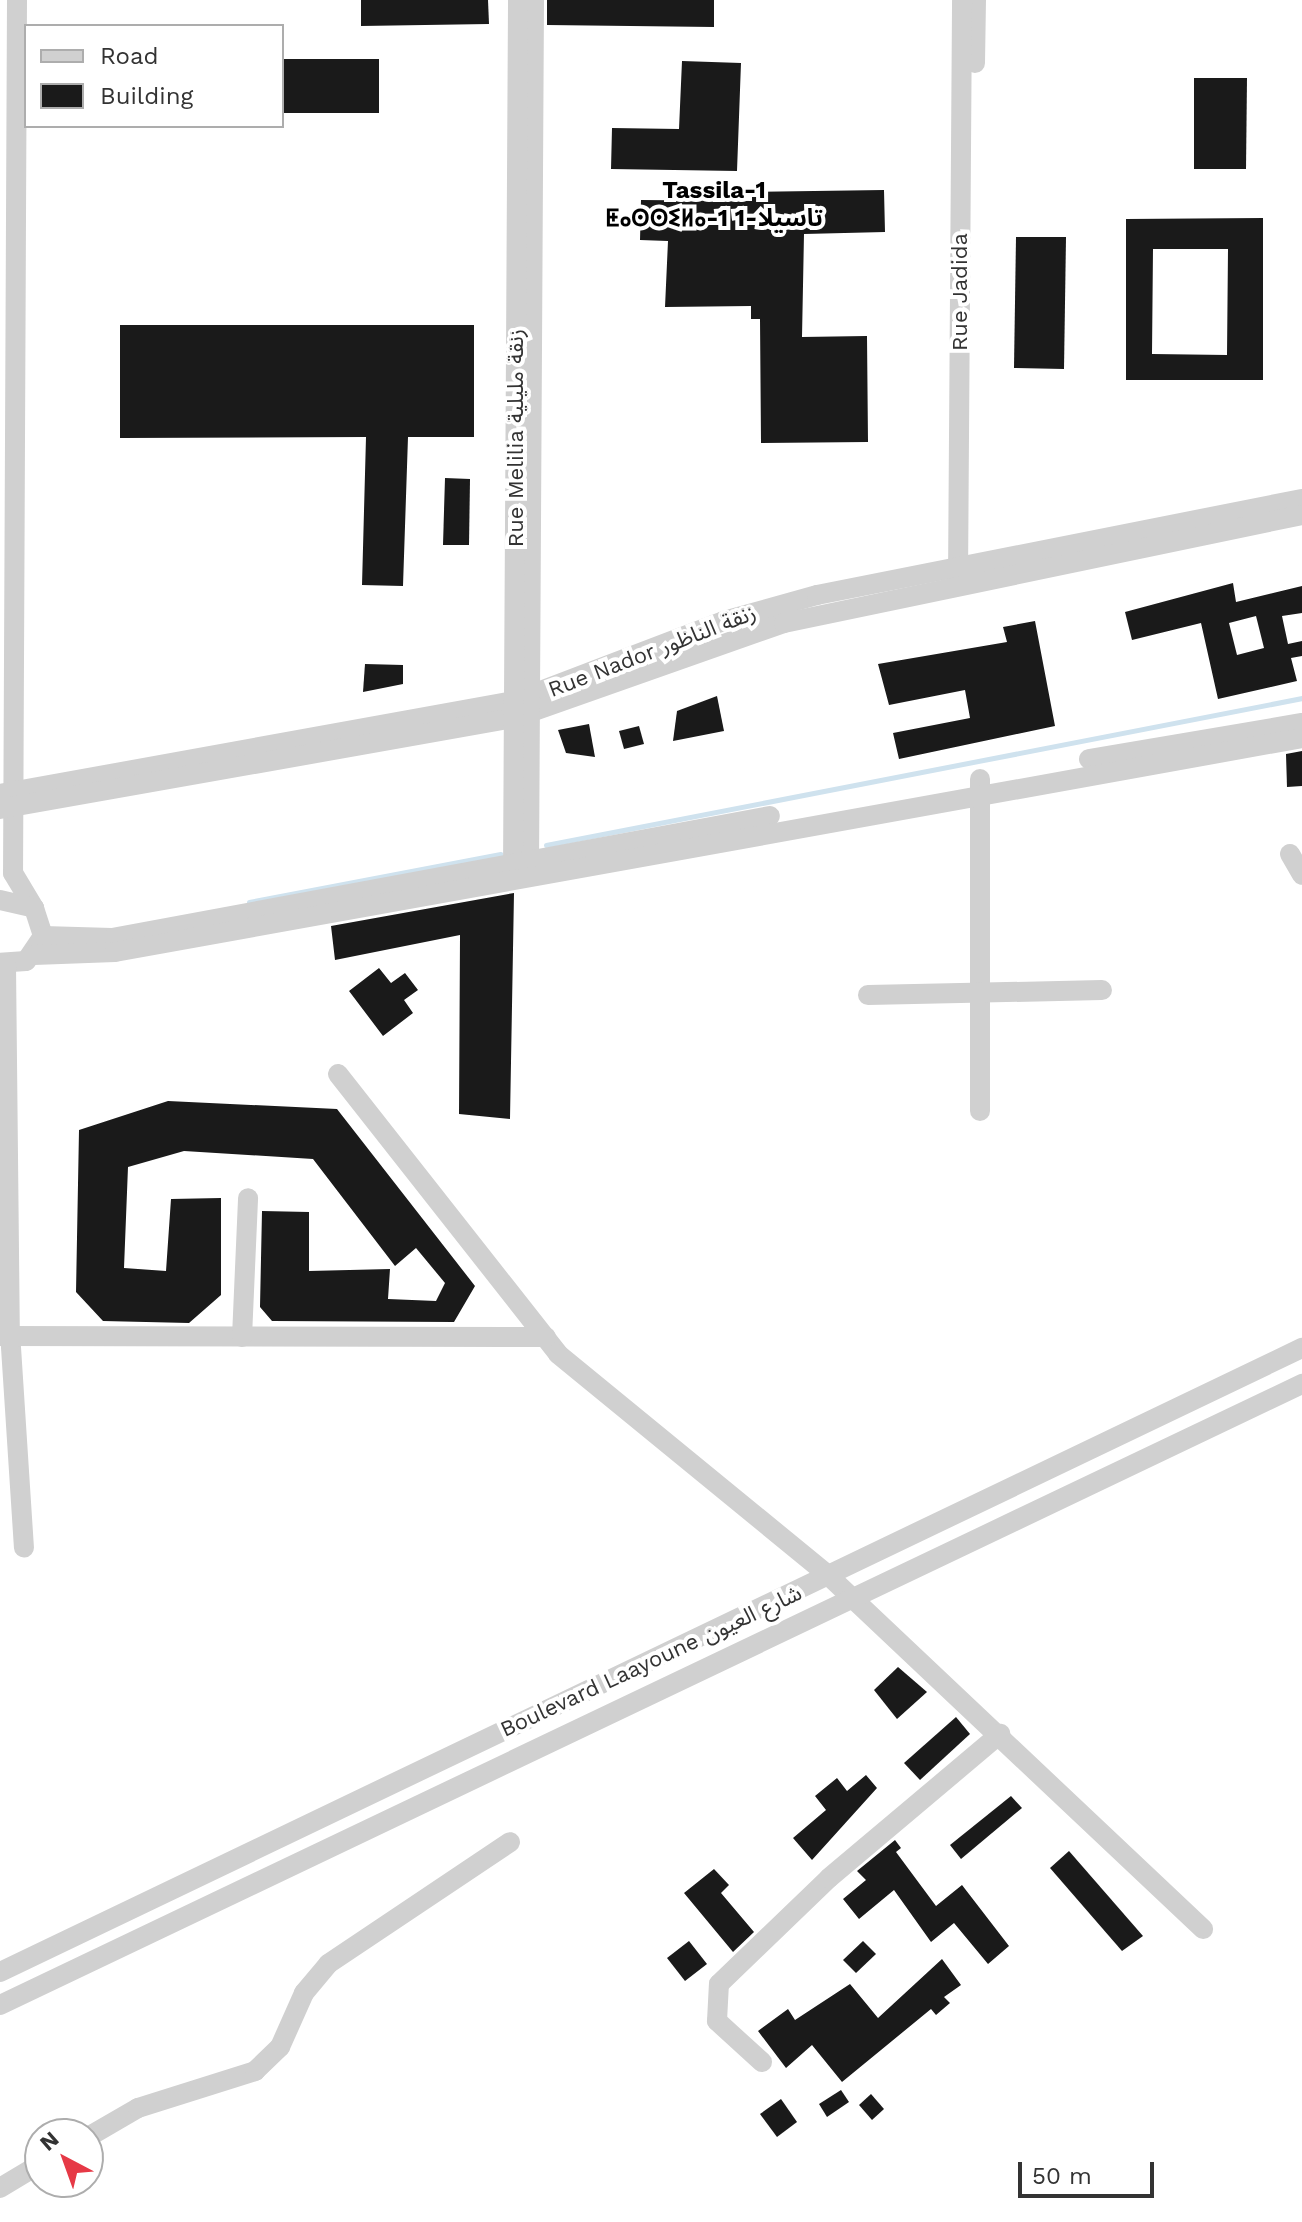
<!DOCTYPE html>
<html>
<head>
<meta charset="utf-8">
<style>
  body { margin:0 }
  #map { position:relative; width:1302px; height:2222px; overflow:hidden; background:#fff; font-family:"Work Sans","Noto Sans Arabic","Noto Sans Tifinagh",sans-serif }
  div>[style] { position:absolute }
  .stream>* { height:5px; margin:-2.5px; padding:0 2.5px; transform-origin:2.5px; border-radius:2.5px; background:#cfe2ee }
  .building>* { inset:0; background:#1a1a1a }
  .minor>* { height:20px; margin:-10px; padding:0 10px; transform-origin:10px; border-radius:10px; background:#d0d0d0 }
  span { translate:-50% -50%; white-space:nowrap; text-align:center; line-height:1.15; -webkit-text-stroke:8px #fff; paint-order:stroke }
  .street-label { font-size:22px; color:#333 }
  .neighbourhood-label { font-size:24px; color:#000; font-weight:700 }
  .legend { position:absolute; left:24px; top:24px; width:260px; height:104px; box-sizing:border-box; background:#fff; border:2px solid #adadad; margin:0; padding:10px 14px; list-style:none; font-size:24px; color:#333 }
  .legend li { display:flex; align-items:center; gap:16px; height:40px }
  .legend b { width:40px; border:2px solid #adadad }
  .north { position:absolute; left:24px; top:2118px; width:80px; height:80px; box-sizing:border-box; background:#fff; border:2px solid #adadad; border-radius:50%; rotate:319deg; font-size:22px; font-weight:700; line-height:32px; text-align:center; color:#333 }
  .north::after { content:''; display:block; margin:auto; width:28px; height:36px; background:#e63946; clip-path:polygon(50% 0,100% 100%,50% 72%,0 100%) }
  .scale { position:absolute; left:1018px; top:2162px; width:136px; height:36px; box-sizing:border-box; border:4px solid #333; border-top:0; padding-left:10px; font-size:24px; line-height:28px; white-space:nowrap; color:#333; -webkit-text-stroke:6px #fff; paint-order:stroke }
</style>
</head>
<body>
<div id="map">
  <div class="stream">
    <i style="left:546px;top:845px;width:770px;rotate:-11deg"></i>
    <i style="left:249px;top:902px;width:256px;rotate:-10.8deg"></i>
  </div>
  <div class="building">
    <i style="clip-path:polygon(361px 0,488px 0,489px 24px,361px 26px)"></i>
    <i style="clip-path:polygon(547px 0,714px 0,714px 27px,547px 25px)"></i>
    <i style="clip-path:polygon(282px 59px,379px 59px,379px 113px,282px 113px)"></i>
    <i style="clip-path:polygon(682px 61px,741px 63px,737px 171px,611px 169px,612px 128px,679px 129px)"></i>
    <i style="clip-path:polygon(1194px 78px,1247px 78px,1246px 169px,1194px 169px)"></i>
    <i style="clip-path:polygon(884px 190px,885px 232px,804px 234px,802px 337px,867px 336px,868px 442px,761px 443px,760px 319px,751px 319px,751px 306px,665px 307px,668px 241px,640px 240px,641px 200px,752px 201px,752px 192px)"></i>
    <i style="clip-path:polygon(evenodd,1263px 218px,1263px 380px,1126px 380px,1126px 219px,1263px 218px,1153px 249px,1228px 249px,1227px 355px,1152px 354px,1153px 249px)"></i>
    <i style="clip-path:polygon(1016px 237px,1066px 237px,1064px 369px,1014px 368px)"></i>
    <i style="clip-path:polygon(120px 325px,474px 325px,474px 437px,408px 437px,403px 586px,362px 585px,366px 437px,120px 438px)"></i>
    <i style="clip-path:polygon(445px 478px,470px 479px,469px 545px,443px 545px)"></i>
    <i style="clip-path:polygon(evenodd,1233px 583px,1236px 602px,1302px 586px,1302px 613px,1282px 616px,1288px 644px,1302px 641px,1302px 656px,1291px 658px,1297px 681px,1218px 699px,1201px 623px,1132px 640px,1125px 612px,1233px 583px,1256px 616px,1264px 648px,1237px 655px,1229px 623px,1256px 616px)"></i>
    <i style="clip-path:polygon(1035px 621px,1055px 726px,899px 759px,893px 733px,970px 718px,965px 690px,889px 705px,878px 664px,1007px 642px,1003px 627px)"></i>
    <i style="clip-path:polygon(365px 664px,403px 665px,403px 684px,363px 692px)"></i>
    <i style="clip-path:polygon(717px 696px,724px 731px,673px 741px,677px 711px)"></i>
    <i style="clip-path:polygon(589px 724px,595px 757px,566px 753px,558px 730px)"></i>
    <i style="clip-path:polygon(639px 726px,644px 744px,624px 749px,619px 731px)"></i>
    <i style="clip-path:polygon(1302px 751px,1302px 786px,1287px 787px,1286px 754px)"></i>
    <i style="clip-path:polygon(514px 893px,510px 1119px,459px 1114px,460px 935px,335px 960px,331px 926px)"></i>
    <i style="clip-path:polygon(379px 968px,391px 983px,405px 973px,418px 990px,404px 1000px,413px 1013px,383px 1036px,349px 991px)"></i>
    <i style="clip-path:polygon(168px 1101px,337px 1109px,475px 1286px,454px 1322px,272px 1321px,260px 1307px,262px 1211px,309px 1212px,309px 1271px,390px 1269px,388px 1299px,436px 1301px,445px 1283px,416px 1248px,395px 1266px,313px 1159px,184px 1151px,128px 1167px,124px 1268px,166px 1271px,171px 1199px,221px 1198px,221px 1295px,189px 1323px,103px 1321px,76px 1292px,79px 1130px)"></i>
    <i style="clip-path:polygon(898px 1667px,927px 1692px,897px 1719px,874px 1690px)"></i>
    <i style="clip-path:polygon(956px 1717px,970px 1734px,920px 1780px,904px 1763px)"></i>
    <i style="clip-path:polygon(866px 1775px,877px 1788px,812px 1860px,793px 1838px,826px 1810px,815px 1796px,837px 1778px,847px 1791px)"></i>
    <i style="clip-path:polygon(1011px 1796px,1022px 1808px,961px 1859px,950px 1845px)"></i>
    <i style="clip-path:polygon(895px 1840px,901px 1848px,896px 1852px,936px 1906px,962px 1885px,1009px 1946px,988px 1964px,954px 1923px,931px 1942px,894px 1890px,859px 1919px,843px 1899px,866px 1880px,857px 1871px)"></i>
    <i style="clip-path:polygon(1069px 1851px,1143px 1936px,1122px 1951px,1050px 1868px)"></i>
    <i style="clip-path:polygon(714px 1869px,729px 1885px,721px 1893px,754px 1932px,733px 1952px,684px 1893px)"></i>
    <i style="clip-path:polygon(689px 1941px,707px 1964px,685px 1981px,667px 1958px)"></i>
    <i style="clip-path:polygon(863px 1941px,876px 1954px,856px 1973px,843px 1960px)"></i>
    <i style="clip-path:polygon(942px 1959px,961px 1985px,944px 1997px,950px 2003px,936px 2015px,931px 2009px,842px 2082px,812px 2045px,786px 2068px,758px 2031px,788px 2009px,795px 2020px,850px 1984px,878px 2018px)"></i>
    <i style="clip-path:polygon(841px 2090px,849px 2102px,827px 2117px,819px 2104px)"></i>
    <i style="clip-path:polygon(871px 2094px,884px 2109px,872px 2120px,859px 2105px)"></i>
    <i style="clip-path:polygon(781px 2099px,797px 2122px,777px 2137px,760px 2114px)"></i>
  </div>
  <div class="minor">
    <i style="left:17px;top:0;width:873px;rotate:90.26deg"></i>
    <i style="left:13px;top:873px;width:41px;rotate:59deg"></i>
    <i style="left:975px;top:63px;width:63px;rotate:-89.1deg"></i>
    <i style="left:958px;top:580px;width:580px;rotate:-89.6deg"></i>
    <i style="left:1089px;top:759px;width:216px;rotate:-9.6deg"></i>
    <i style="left:980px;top:779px;width:332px;rotate:90deg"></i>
    <i style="left:0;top:794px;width:522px;rotate:-10.26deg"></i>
    <i style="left:514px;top:701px;width:225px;rotate:-20.9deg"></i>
    <i style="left:724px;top:621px;width:97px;rotate:-15.6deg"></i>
    <i style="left:817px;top:595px;width:494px;rotate:-11.2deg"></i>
    <i style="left:0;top:809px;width:522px;rotate:-10.04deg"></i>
    <i style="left:514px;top:718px;width:286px;rotate:-19.4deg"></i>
    <i style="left:784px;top:623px;width:529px;rotate:-11.78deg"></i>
    <i style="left:1290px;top:854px;width:24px;rotate:60deg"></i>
    <i style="left:529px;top:869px;width:869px;rotate:-89.67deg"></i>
    <i style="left:513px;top:872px;width:872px;rotate:-89.67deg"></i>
    <i style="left:0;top:900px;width:35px;rotate:13deg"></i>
    <i style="left:34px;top:908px;width:29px;rotate:72deg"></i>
    <i style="left:43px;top:936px;width:30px;rotate:124deg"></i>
    <i style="left:26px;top:961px;width:26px;rotate:176deg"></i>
    <i style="left:43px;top:936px;width:69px;rotate:1.7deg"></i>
    <i style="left:112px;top:938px;width:669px;rotate:-10.5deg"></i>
    <i style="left:34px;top:955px;width:81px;rotate:-2.1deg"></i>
    <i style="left:115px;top:952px;width:1206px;rotate:-10.22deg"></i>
    <i style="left:6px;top:965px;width:367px;rotate:89.4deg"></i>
    <i style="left:10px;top:1332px;width:216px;rotate:86.3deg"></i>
    <i style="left:868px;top:995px;width:234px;rotate:-1.2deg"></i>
    <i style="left:338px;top:1074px;width:356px;rotate:51.8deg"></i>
    <i style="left:558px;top:1354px;width:352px;rotate:39.3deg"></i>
    <i style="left:830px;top:1577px;width:513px;rotate:43.34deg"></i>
    <i style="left:0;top:1336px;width:546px;rotate:0.1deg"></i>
    <i style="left:242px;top:1337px;width:139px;rotate:-87.5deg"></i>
    <i style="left:0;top:1972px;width:1444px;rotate:-25.61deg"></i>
    <i style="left:0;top:2005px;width:1443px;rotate:-25.5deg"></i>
    <i style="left:762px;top:2062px;width:61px;rotate:-137.7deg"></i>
    <i style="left:717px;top:2021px;width:37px;rotate:-87deg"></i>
    <i style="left:719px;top:1984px;width:153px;rotate:-43.9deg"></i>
    <i style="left:829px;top:1878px;width:224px;rotate:-40.1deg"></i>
    <i style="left:88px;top:2137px;width:58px;rotate:-30.1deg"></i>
    <i style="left:138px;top:2108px;width:123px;rotate:-17.5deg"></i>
    <i style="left:255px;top:2071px;width:35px;rotate:-44deg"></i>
    <i style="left:280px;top:2047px;width:59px;rotate:-66deg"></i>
    <i style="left:304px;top:1993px;width:38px;rotate:-50deg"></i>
    <i style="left:328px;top:1964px;width:219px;rotate:-33.8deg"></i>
    <i style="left:0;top:2188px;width:47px;rotate:-31deg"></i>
  </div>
  <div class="street-label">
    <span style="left:960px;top:292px;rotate:-90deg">Rue Jadida</span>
    <span style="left:516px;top:438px;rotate:-90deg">Rue Melilia زنقة مليلية</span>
    <span style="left:652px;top:651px;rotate:-21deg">Rue Nador زنقة الناظور</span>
    <span style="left:651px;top:1661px;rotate:-25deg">Boulevard Laayoune شارع العيون</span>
  </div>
  <div class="neighbourhood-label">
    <span style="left:714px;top:205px">Tassila-1<br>ⵟⴰⵙⵙⵉⵍⴰ-1 1-تاسيلا</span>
  </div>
  <ul class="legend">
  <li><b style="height:10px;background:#d0d0d0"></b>Road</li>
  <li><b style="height:22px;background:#1a1a1a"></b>Building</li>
  </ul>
  <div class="north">N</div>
  <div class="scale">50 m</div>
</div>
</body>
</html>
